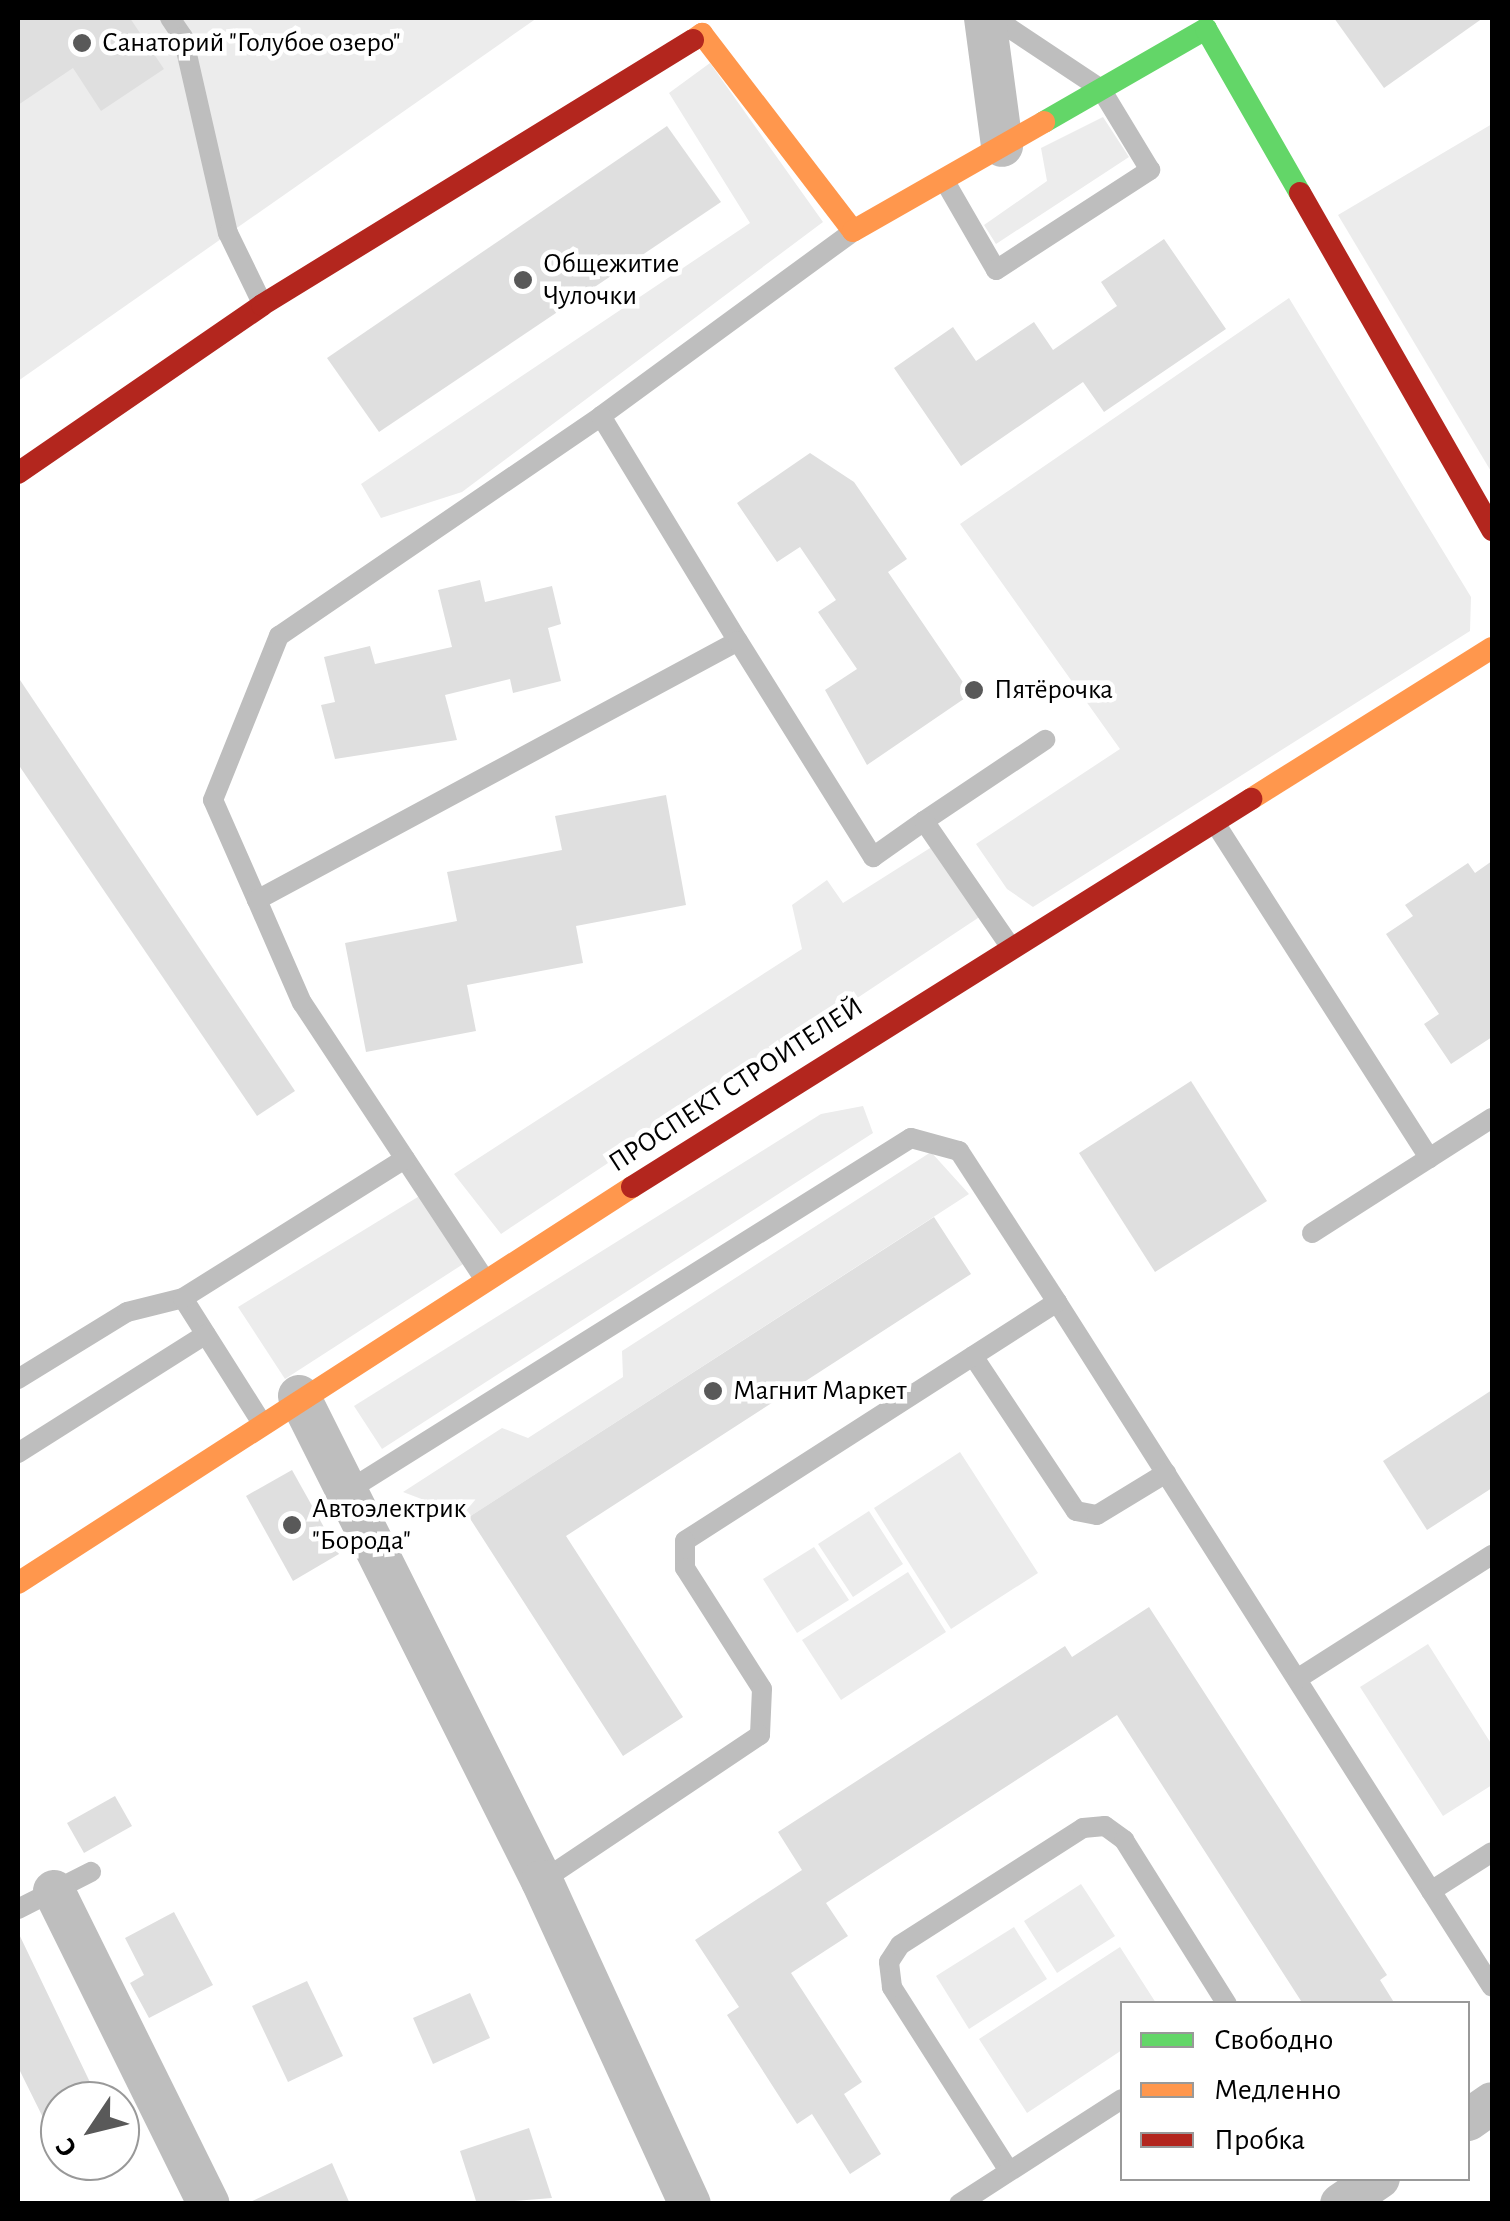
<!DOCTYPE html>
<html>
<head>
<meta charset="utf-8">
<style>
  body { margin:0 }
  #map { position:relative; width:1510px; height:2221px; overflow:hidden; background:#fff; font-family:"Alegreya Sans",sans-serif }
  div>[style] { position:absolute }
  .green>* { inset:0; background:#ececec }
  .building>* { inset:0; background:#dfdfdf }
  .lane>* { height:20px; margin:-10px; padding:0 10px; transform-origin:10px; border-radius:10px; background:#bebebe }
  .street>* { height:42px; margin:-21px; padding:0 21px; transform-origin:21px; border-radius:21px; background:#bebebe }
  .fast>* { height:22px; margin:-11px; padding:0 11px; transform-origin:11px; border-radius:11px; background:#63d668 }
  .slow>* { height:22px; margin:-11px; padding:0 11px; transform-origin:11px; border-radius:11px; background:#ff974d }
  .jam>* { height:22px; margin:-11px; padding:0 11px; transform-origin:11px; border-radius:11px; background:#b3261e }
  .dots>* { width:28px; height:28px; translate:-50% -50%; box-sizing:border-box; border:5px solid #fff; border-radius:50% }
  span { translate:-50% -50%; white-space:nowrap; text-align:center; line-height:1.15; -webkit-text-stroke:9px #fff; paint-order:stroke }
  .poi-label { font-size:28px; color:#000 }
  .left { translate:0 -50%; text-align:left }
  .street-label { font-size:28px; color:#000 }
  .frame { position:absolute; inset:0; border:20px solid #000; pointer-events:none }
  .legend { position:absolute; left:1120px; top:2001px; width:350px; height:180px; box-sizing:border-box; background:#fff; border:2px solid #999; margin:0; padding:12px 18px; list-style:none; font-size:30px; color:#000 }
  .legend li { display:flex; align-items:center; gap:20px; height:50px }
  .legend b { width:50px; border:2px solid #999 }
  .north { position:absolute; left:40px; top:2081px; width:100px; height:100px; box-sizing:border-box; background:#fff; border:2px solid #999; border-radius:50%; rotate:235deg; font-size:28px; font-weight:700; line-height:40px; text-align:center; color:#000 }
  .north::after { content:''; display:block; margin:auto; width:35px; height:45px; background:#595959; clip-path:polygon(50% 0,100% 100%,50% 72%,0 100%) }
</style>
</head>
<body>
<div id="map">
  <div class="green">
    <i style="clip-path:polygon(18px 18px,537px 18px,18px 381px)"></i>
    <i style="clip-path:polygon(710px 63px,823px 222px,462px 492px,381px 518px,361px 484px,750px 223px,669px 93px)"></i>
    <i style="clip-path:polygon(1103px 117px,1129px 157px,996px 244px,984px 225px,1047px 181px,1041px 148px)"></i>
    <i style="clip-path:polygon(1492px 124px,1492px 473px,1338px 215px)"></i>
    <i style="clip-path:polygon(1289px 298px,1471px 597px,1470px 631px,1033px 907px,1007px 889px,976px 844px,1120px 749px,960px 524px)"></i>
    <i style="clip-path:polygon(938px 843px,987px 912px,501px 1234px,454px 1174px,802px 949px,792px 905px,827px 880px,843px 903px)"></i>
    <i style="clip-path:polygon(863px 1106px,873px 1133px,382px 1449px,354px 1406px,821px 1114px)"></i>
    <i style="clip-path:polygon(931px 1152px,969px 1194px,469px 1517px,403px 1492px,502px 1428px,528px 1438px,623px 1377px,622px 1351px)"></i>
    <i style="clip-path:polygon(426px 1192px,471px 1259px,285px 1379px,238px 1307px)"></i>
    <i style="clip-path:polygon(960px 1452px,1038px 1573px,951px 1629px,874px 1508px)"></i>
    <i style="clip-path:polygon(869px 1511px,903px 1564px,853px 1597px,818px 1544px)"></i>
    <i style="clip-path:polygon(814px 1547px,849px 1600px,797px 1633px,763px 1579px)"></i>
    <i style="clip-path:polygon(908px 1572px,946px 1632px,841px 1700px,802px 1640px)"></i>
    <i style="clip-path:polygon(1428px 1644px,1492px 1745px,1492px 1785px,1443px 1816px,1360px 1687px)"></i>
    <i style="clip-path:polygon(1081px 1884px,1115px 1936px,1057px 1973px,1024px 1921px)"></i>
    <i style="clip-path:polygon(1014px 1927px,1047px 1979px,969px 2029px,936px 1976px)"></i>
    <i style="clip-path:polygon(1120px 1947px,1156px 2003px,1122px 2004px,1122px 2050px,1027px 2113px,979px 2039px)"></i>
  </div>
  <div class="building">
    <i style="clip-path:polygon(18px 18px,130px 18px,164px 69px,101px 111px,73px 68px,18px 105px)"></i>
    <i style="clip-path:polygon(1334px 18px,1483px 18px,1384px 88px)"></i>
    <i style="clip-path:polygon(667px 126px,721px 202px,379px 432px,327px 358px)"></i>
    <i style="clip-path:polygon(1164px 239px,1226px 329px,1104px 412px,1083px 382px,961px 466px,894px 368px,953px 327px,976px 361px,1034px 322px,1053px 350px,1117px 306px,1101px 282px)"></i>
    <i style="clip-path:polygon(810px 453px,854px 482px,907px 559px,888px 572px,971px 694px,867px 765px,825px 690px,857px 669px,818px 612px,836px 600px,800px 547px,777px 562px,737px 503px)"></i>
    <i style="clip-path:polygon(480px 580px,485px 602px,552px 586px,561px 624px,548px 628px,561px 681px,513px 693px,510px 679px,445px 695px,457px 740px,335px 759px,321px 705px,335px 702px,324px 657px,370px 646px,375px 664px,452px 647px,438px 590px)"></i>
    <i style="clip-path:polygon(18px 677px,295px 1091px,257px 1116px,18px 764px)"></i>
    <i style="clip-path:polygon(666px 795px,686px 905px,576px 926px,583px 963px,467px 985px,476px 1031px,366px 1052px,345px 943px,457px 921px,447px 872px,562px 850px,555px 816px)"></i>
    <i style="clip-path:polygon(1492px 861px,1492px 1037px,1451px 1064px,1424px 1024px,1439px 1014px,1386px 934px,1413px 916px,1405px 905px,1468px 863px,1475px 873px)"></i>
    <i style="clip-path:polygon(1191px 1081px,1267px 1201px,1155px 1272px,1079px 1153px)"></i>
    <i style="clip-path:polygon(934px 1217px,971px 1274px,566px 1536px,683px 1717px,623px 1756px,469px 1517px)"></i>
    <i style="clip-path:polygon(1492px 1390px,1492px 1488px,1427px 1530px,1383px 1461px)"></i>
    <i style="clip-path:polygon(292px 1470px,339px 1554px,293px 1581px,246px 1496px)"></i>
    <i style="clip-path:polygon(1149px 1607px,1387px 1975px,1380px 1980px,1395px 2004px,1303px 2004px,1117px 1715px,826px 1903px,848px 1936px,791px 1973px,862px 2082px,844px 2094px,881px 2154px,850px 2174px,812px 2114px,797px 2124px,727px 2015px,739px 2007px,695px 1940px,802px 1870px,778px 1832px,1065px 1646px,1072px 1657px)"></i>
    <i style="clip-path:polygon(115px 1796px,132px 1826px,84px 1853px,67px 1823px)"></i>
    <i style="clip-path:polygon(174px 1912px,213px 1985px,149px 2018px,130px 1983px,144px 1975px,125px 1938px)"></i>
    <i style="clip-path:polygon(18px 1932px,99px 2101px,60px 2101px,60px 2152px,18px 2067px)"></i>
    <i style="clip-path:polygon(307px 1981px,343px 2056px,288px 2082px,252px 2006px)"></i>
    <i style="clip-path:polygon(470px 1993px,490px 2038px,433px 2064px,413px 2018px)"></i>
    <i style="clip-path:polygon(529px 2128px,552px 2198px,477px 2204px,460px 2151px)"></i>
    <i style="clip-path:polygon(332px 2163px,350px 2204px,246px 2204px)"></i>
  </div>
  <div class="lane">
    <i style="left:170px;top:18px;width:23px;rotate:56deg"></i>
    <i style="left:183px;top:37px;width:201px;rotate:77.1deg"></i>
    <i style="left:228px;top:233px;width:78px;rotate:64.1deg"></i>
    <i style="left:947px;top:185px;width:98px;rotate:60deg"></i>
    <i style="left:996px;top:270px;width:184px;rotate:-33deg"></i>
    <i style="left:1150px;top:170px;width:95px;rotate:-121.2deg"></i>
    <i style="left:1101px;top:89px;width:128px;rotate:-146.4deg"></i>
    <i style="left:601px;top:416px;width:308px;rotate:-36.2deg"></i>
    <i style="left:924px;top:821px;width:146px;rotate:-33.8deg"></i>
    <i style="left:1215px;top:823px;width:398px;rotate:57.4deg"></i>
    <i style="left:257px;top:900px;width:109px;rotate:-113.7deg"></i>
    <i style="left:213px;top:800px;width:177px;rotate:-68.1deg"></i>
    <i style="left:279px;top:636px;width:390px;rotate:-34.3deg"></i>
    <i style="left:601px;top:416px;width:263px;rotate:58.7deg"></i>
    <i style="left:1312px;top:1233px;width:214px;rotate:-32.6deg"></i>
    <i style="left:483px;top:1277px;width:328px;rotate:-123.4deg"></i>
    <i style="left:302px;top:1003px;width:112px;rotate:-113.6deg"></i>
    <i style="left:257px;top:900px;width:546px;rotate:-28.3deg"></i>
    <i style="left:738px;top:641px;width:255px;rotate:58deg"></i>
    <i style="left:873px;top:857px;width:62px;rotate:-35.2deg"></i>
    <i style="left:924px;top:821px;width:152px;rotate:55.5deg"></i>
    <i style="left:1057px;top:1302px;width:811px;rotate:57.58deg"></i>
    <i style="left:973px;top:1356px;width:186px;rotate:56.4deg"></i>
    <i style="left:1076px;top:1511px;width:21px;rotate:11deg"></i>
    <i style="left:1097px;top:1515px;width:81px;rotate:-31.3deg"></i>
    <i style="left:18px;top:1379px;width:128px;rotate:-31.6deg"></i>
    <i style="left:127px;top:1312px;width:58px;rotate:-14deg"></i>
    <i style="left:260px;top:1420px;width:144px;rotate:-122.3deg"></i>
    <i style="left:183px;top:1298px;width:262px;rotate:-32.1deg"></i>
    <i style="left:18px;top:1453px;width:222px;rotate:-32.3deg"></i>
    <i style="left:349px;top:1490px;width:663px;rotate:-32.06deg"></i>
    <i style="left:911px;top:1138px;width:50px;rotate:15.2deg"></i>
    <i style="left:959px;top:1151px;width:180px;rotate:57deg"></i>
    <i style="left:1057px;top:1302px;width:442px;rotate:147.3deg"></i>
    <i style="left:685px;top:1541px;width:27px;rotate:90deg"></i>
    <i style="left:685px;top:1568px;width:143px;rotate:57.5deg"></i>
    <i style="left:762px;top:1689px;width:46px;rotate:92.5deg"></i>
    <i style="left:760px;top:1735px;width:262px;rotate:146.2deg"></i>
    <i style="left:1297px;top:1679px;width:231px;rotate:-32.5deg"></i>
    <i style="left:1431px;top:1891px;width:72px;rotate:-32.6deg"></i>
    <i style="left:18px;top:1909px;width:82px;rotate:-26.9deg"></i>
    <i style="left:1009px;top:2171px;width:218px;rotate:-122.5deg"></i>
    <i style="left:892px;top:1987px;width:25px;rotate:-97deg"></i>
    <i style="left:889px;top:1962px;width:20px;rotate:-57deg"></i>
    <i style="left:900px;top:1945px;width:217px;rotate:-32.6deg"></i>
    <i style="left:1083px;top:1828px;width:22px;rotate:-5deg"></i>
    <i style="left:1105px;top:1826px;width:24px;rotate:36deg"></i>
    <i style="left:1124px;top:1840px;width:194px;rotate:57.9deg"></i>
    <i style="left:959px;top:2204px;width:194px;rotate:-32.8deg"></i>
  </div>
  <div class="street">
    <i style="left:985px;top:18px;width:129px;rotate:82.4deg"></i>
    <i style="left:299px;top:1396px;width:542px;rotate:63.39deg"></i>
    <i style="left:542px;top:1881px;width:355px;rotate:65.4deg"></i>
    <i style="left:54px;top:1891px;width:349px;rotate:63.7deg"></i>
    <i style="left:1468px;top:2120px;width:29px;rotate:-35deg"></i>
    <i style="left:1341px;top:2204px;width:46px;rotate:-34.4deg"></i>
  </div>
  <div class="fast">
    <i style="left:1044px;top:122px;width:187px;rotate:-29.9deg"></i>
    <i style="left:1206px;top:29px;width:189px;rotate:60.2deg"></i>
  </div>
  <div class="slow">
    <i style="left:693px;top:40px;width:11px;rotate:-34deg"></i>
    <i style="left:702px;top:34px;width:248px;rotate:52.5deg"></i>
    <i style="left:853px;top:231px;width:220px;rotate:-29.7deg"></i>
    <i style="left:1251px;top:799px;width:284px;rotate:-32.1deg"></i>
    <i style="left:18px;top:1583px;width:731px;rotate:-32.82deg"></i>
  </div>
  <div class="jam">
    <i style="left:1300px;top:193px;width:388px;rotate:60.3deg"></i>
    <i style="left:18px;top:473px;width:296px;rotate:-34.5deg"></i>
    <i style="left:262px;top:305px;width:506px;rotate:-31.59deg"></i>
    <i style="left:632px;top:1187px;width:731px;rotate:-32.08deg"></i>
  </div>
  <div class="dots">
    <i style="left:82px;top:43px;background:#595959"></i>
    <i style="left:523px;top:280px;background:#595959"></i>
    <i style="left:974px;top:690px;background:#595959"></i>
    <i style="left:713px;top:1391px;background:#595959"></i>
    <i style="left:292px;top:1525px;background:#595959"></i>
  </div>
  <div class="poi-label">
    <span class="left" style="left:102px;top:43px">Санаторий "Голубое озеро"</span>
    <span class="left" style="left:543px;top:280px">Общежитие<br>Чулочки</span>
    <span class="left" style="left:994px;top:690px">Пятёрочка</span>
    <span class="left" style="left:733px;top:1391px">Магнит Маркет</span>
    <span class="left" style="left:312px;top:1525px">Автоэлектрик<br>"Борода"</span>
  </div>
  <div class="street-label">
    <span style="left:736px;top:1085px;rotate:-33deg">ПРОСПЕКТ СТРОИТЕЛЕЙ</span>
  </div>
  <div class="frame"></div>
  <ul class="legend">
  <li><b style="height:12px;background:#63d668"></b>Свободно</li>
  <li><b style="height:12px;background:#ff974d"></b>Медленно</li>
  <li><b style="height:12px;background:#b3261e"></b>Пробка</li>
  </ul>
  <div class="north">С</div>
</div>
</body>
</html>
